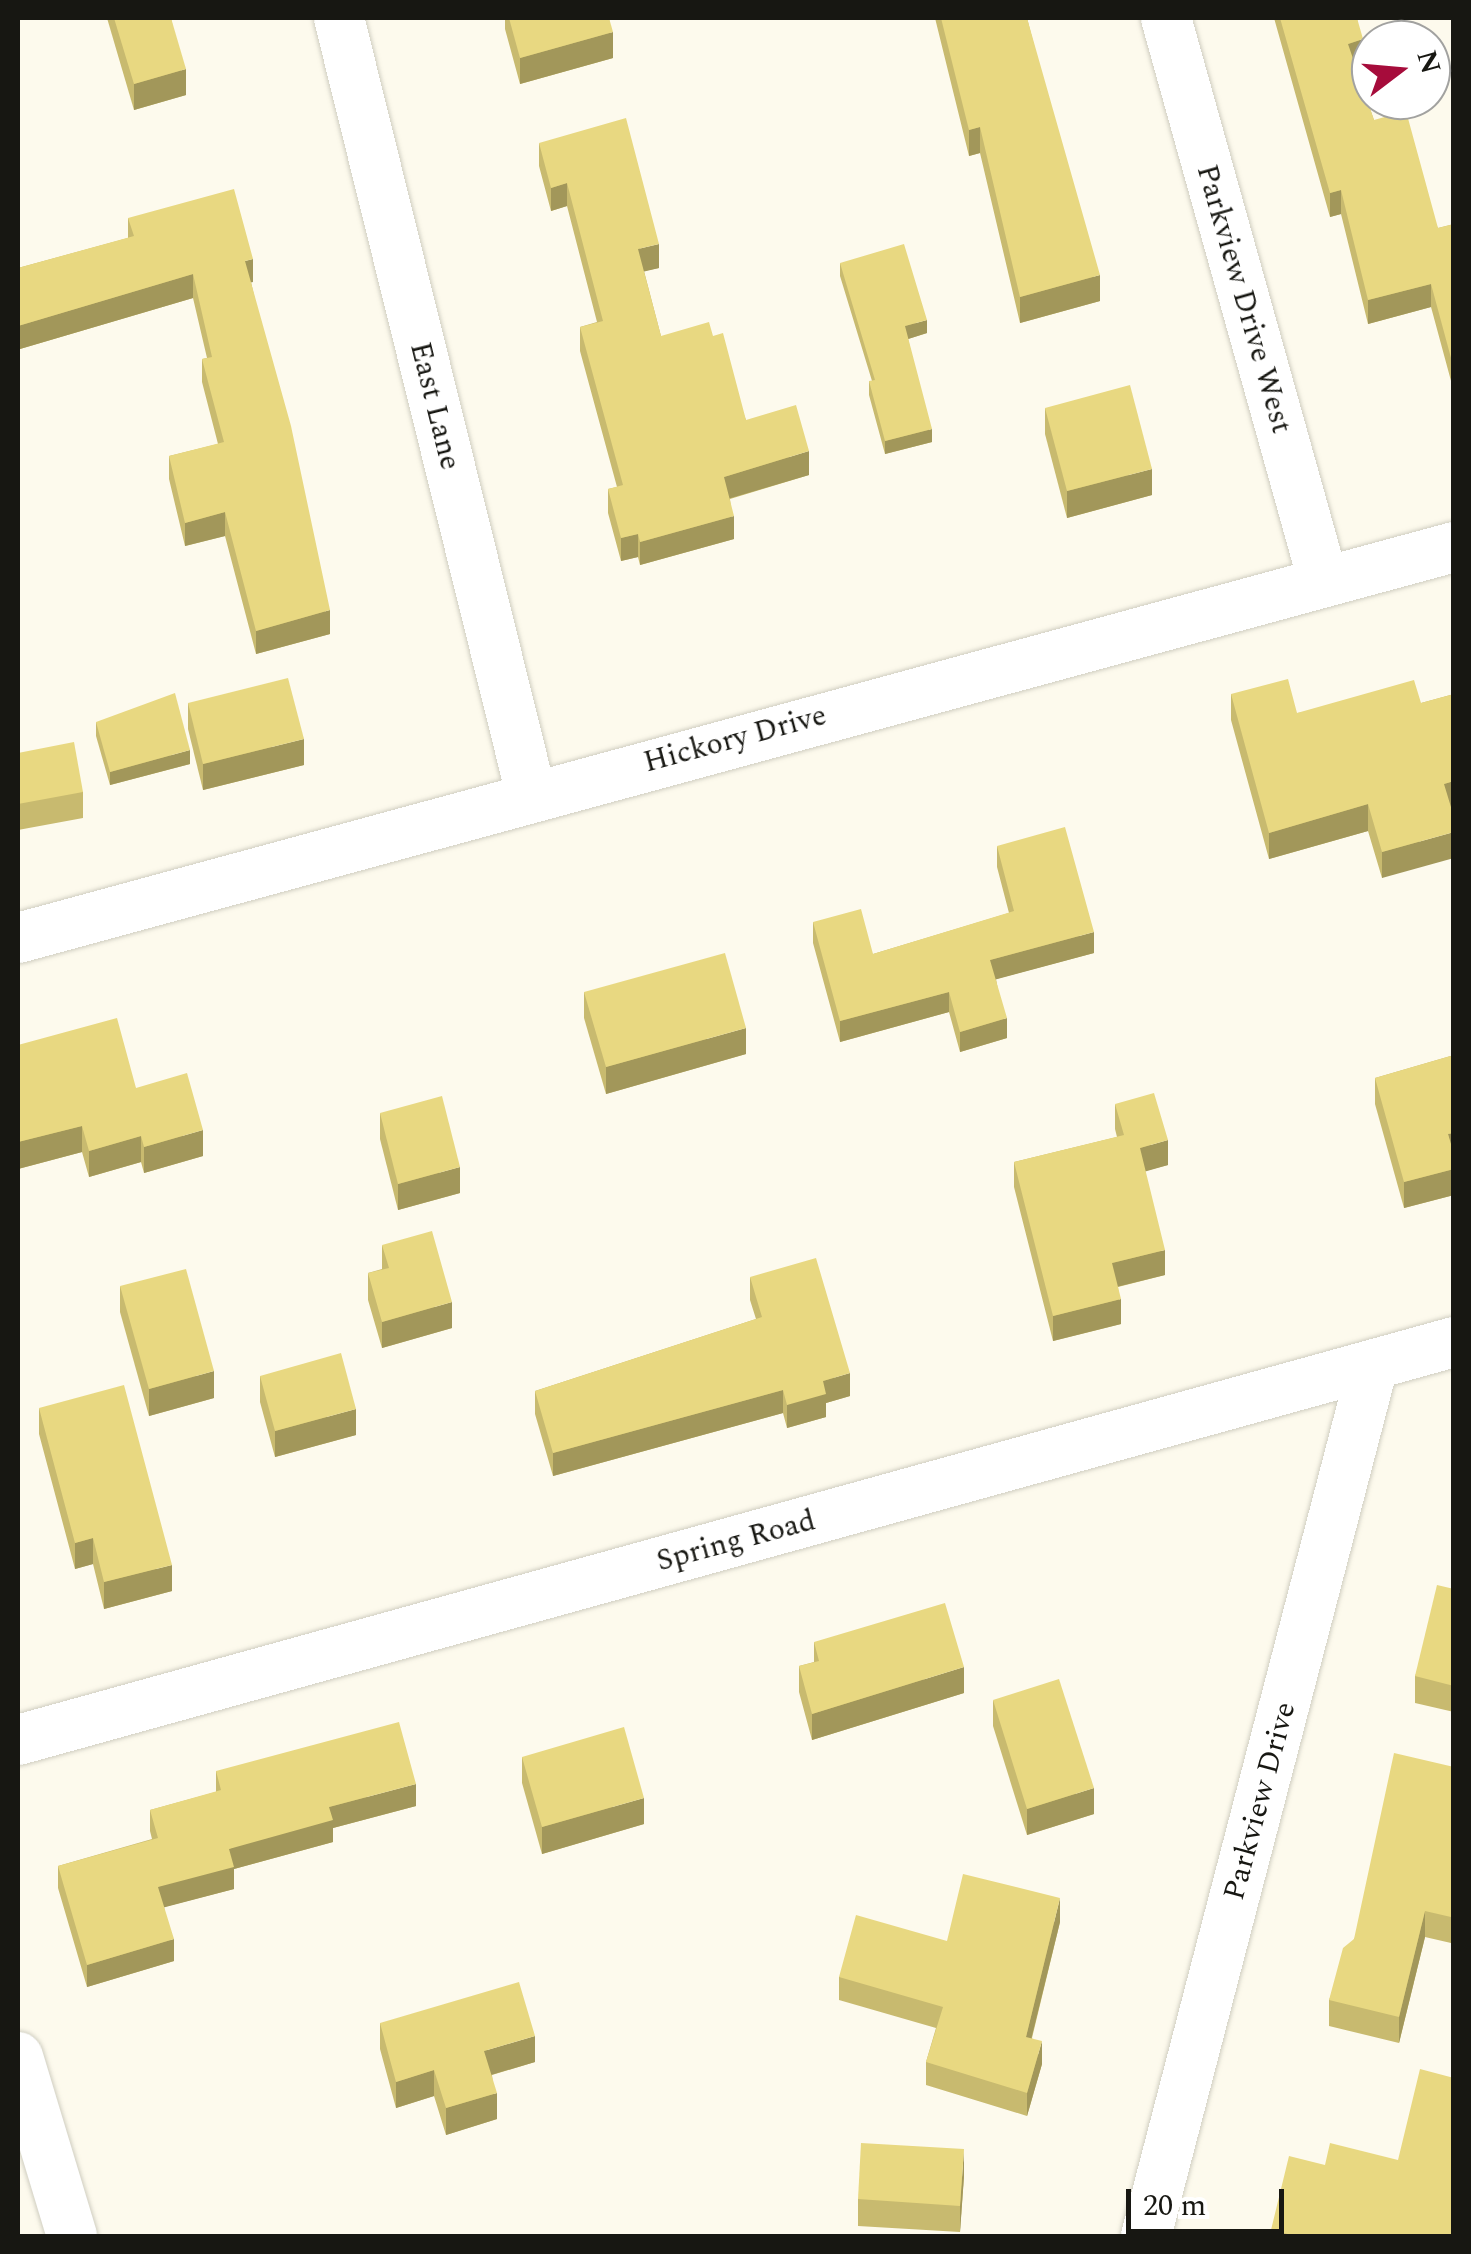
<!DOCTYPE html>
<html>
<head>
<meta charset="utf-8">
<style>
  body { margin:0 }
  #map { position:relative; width:1471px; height:2254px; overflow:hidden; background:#fdfaed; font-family:Spectral,serif }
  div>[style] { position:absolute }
  .roads { filter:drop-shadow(0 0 2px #d0cec1) drop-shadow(0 0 2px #d0cec1) }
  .street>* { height:50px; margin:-25px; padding:0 25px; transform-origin:25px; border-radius:25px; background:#fff }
  .wall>* { inset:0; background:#c8ba6f }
  .shaded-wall>* { inset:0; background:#a2975a }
  .building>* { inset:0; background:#e8d881 }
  span { translate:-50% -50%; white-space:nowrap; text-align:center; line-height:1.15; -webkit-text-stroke:10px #fff; paint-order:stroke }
  .street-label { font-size:30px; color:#171712 }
  .frame { position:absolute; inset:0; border:20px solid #171712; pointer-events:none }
  .north { position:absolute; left:1351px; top:20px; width:100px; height:100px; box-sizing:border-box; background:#fff; border:2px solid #a2a2a0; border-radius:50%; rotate:74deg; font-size:28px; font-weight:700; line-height:40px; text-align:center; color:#171712 }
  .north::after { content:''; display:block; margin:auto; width:35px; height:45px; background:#a60c3b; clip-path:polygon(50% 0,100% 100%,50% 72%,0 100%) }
  .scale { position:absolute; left:1126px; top:2189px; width:158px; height:45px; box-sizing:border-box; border:5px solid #171712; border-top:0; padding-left:12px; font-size:30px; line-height:35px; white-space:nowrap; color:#171712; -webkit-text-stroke:8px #fff; paint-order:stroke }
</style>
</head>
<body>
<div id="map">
  <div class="roads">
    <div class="street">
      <i style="left:339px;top:18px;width:799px;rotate:76.1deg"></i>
      <i style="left:1166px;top:18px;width:584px;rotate:74.39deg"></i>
      <i style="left:18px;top:938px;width:1488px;rotate:-15.23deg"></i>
      <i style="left:18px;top:1740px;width:1490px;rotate:-15.49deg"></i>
      <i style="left:18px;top:2057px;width:187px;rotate:73.2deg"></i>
      <i style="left:1146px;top:2236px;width:900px;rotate:-75.39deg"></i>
    </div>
  </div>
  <div class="wall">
    <i style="clip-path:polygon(107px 18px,171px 18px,186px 95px,134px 110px)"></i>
    <i style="clip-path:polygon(505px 18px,609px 18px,613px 58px,520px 84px,505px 29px)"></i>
    <i style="clip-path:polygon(935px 18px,1027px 18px,1100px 301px,1020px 323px,980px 153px,969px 156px)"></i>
    <i style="clip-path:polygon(1274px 18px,1357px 18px,1363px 63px,1355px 66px,1374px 120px,1438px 228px,1454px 224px,1454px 392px,1431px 307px,1368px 324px,1341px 214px,1330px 217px)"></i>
    <i style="clip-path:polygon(539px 143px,659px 268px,644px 271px,661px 336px,713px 336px,746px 420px,809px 475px,730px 499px,734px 539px,640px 565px,638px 557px,621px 561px,608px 513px,608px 489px,617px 487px,580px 351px,580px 327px,597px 322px,567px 206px,551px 211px,539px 166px)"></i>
    <i style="clip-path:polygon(128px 218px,253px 282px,251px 282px,330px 634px,256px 654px,225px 536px,185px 546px,169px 479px,169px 456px,218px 444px,202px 382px,202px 359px,207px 358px,193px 298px,20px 349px,20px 368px,18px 268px,128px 238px)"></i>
    <i style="clip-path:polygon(840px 263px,927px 333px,908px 339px,932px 442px,885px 454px,869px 395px,869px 381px,872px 381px,840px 276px)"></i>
    <i style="clip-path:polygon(1045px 408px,1152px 495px,1067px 518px,1045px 434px)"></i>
    <i style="clip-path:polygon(1231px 694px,1297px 713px,1421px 703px,1454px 694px,1454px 808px,1382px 878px,1368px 831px,1269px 859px,1231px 720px)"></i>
    <i style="clip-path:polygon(188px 703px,304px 765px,203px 790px,188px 729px)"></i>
    <i style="clip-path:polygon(96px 722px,190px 764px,110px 785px,96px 736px)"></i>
    <i style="clip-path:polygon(18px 753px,83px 792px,83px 818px,18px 830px)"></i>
    <i style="clip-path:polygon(997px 846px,1094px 953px,996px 979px,1007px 1038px,960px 1052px,949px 1012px,840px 1042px,813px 943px,813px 922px,873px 954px,1009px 913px,997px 867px)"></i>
    <i style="clip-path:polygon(584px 992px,746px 1054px,606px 1094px,584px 1018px)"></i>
    <i style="clip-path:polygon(18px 1045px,136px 1088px,203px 1156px,144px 1173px,141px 1162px,89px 1177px,82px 1152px,18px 1169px)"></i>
    <i style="clip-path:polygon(1454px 1055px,1454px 1195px,1404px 1208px,1375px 1104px,1375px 1078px)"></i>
    <i style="clip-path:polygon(1115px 1104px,1168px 1165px,1145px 1171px,1165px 1275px,1118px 1287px,1121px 1324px,1053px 1341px,1014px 1187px,1014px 1162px,1117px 1137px,1115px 1129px)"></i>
    <i style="clip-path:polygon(380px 1113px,460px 1193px,398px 1210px,380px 1139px)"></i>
    <i style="clip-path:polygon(382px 1245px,452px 1328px,382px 1348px,368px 1300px,368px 1273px,382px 1269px)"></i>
    <i style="clip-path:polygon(750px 1277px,850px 1396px,826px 1403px,826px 1417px,787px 1428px,783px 1413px,553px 1476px,535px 1414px,535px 1391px,756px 1319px,750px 1300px)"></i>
    <i style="clip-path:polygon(120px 1286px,214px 1398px,149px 1416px,120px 1312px)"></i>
    <i style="clip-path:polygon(260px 1376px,356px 1435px,275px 1457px,260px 1402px)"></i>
    <i style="clip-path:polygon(39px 1408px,172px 1591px,104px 1609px,93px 1564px,75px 1569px,39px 1434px)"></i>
    <i style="clip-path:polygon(1454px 1589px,1454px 1712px,1415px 1703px,1415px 1676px)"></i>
    <i style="clip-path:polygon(814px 1642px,964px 1693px,812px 1740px,799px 1692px,799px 1666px,814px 1662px)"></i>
    <i style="clip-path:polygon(993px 1700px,1094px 1814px,1027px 1835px,993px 1726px)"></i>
    <i style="clip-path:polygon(522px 1757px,644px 1824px,542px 1854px,522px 1783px)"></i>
    <i style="clip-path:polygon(1454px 1767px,1451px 1943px,1425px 1937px,1399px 2043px,1329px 2026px,1329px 2000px,1354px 1939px)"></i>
    <i style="clip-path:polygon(216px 1771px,416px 1806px,333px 1828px,333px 1842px,234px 1869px,234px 1889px,164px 1907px,174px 1961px,87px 1987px,58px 1888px,58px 1866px,152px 1839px,150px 1831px,150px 1810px,216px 1792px)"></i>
    <i style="clip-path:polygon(1060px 1922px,1032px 2038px,1042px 2064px,1027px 2116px,926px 2085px,926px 2062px,936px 2028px,839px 2000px,839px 1977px,947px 1941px)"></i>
    <i style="clip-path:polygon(380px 2023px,535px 2062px,492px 2075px,497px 2119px,446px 2135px,434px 2096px,396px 2108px,380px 2049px)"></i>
    <i style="clip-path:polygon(964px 2176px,960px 2232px,858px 2226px,858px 2199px)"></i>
    <i style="clip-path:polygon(1271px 2230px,1454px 2236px,1271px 2236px)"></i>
  </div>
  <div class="shaded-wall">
    <i style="clip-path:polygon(613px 32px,613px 58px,520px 84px,520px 58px)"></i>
    <i style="clip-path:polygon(1363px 39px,1363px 63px,1348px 68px,1348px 44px)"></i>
    <i style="clip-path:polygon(186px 69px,186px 95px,134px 110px,134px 84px)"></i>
    <i style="clip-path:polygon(980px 127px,980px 153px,969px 156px,969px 130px)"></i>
    <i style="clip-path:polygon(567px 183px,567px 206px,551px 211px,551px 188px)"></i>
    <i style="clip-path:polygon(1341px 190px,1341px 214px,1330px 217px,1330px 193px)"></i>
    <i style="clip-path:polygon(659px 244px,659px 268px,638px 273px,638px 249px)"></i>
    <i style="clip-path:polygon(253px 259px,253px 282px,245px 284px,245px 261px)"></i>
    <i style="clip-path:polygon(193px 274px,193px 298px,20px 349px,20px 368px,18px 369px,18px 326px)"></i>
    <i style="clip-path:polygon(1100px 275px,1100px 301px,1020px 323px,1020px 297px)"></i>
    <i style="clip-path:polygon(1431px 284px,1431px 307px,1368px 324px,1368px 300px)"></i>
    <i style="clip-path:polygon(927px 320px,927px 333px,905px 340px,905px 326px)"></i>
    <i style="clip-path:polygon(932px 429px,932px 442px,885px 454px,885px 441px)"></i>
    <i style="clip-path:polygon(809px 451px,809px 475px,724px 500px,724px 477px)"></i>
    <i style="clip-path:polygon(1152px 469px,1152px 495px,1067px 518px,1067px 491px)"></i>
    <i style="clip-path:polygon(225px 512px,225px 536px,185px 546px,185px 523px)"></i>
    <i style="clip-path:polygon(734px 516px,734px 539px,640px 565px,640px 542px)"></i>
    <i style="clip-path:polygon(638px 534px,638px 557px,621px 561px,621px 538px)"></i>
    <i style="clip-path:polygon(330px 610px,330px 634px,256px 654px,256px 631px)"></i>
    <i style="clip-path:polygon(304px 739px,304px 765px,203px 790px,203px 764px)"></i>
    <i style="clip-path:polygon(190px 750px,190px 764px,110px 785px,110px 772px)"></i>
    <i style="clip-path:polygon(1454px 781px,1454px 808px,1444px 810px,1444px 784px)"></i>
    <i style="clip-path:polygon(1368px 804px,1368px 831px,1269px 859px,1269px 833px)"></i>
    <i style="clip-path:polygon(1454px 832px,1454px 858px,1382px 878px,1382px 852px)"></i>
    <i style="clip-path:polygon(1094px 932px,1094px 953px,990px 981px,990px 960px)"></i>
    <i style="clip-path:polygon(949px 992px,949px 1012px,840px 1042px,840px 1021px)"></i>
    <i style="clip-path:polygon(1007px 1018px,1007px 1038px,960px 1052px,960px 1032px)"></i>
    <i style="clip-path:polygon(746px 1028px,746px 1054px,606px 1094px,606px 1067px)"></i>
    <i style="clip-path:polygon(82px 1126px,82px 1152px,18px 1169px,18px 1142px)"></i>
    <i style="clip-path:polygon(203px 1130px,203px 1156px,144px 1173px,144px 1147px)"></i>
    <i style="clip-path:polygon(1454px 1133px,1454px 1159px,1448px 1134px)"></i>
    <i style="clip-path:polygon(141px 1136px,141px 1162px,89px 1177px,89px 1151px)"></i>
    <i style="clip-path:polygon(1168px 1140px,1168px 1165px,1140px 1173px,1140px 1148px)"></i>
    <i style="clip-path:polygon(460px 1167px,460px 1193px,398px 1210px,398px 1184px)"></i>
    <i style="clip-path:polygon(1454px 1169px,1454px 1195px,1404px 1208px,1404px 1182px)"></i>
    <i style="clip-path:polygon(1165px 1250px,1165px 1275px,1112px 1288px,1112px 1263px)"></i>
    <i style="clip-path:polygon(1121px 1299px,1121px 1324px,1053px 1341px,1053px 1316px)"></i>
    <i style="clip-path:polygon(452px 1302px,452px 1328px,382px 1348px,382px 1322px)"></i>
    <i style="clip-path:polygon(214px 1371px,214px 1398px,149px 1416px,149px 1389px)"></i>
    <i style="clip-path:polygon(850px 1373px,850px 1396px,826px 1403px,826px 1417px,787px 1428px,787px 1405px,823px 1381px)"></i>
    <i style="clip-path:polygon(783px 1390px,783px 1413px,553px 1476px,553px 1453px)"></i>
    <i style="clip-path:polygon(356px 1409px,356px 1435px,275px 1457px,275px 1431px)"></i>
    <i style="clip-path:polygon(93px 1538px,93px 1564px,75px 1569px,75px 1543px)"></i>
    <i style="clip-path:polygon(172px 1565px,172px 1591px,104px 1609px,104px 1582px)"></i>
    <i style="clip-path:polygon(964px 1667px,964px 1693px,812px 1740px,812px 1714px)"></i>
    <i style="clip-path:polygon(416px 1784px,416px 1806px,333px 1828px,333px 1842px,234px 1869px,234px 1889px,158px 1909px,158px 1887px,229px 1849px,329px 1807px)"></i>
    <i style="clip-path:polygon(1094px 1788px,1094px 1814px,1027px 1835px,1027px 1809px)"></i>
    <i style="clip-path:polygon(644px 1798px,644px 1824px,542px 1854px,542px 1827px)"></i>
    <i style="clip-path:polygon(1060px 1898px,1060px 1922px,1026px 2060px,1026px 2037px)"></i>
    <i style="clip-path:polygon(1454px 1904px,1454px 1930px,1451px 1943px,1451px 1917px)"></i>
    <i style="clip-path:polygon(1425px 1911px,1425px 1937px,1399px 2043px,1399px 2017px)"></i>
    <i style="clip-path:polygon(174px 1939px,174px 1961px,87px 1987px,87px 1965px)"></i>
    <i style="clip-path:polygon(535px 2036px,535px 2062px,484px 2077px,484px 2051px)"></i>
    <i style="clip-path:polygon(1042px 2041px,1042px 2064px,1027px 2116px,1027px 2093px)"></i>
    <i style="clip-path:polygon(434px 2070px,434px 2096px,396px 2108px,396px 2082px)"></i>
    <i style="clip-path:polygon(497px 2093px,497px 2119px,446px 2135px,446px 2108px)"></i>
    <i style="clip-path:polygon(964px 2149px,964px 2176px,960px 2232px,960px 2206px)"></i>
  </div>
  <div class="building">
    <i style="clip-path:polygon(114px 18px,171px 18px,186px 69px,134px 84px)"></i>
    <i style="clip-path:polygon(509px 18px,609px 18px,613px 32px,520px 58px)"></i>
    <i style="clip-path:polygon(941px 18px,1027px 18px,1100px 275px,1020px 297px,980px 127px,969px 130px)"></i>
    <i style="clip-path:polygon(1280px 18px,1357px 18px,1363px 39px,1348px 44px,1374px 120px,1406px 111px,1438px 228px,1454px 224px,1454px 369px,1431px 284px,1368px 300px,1341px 190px,1330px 193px)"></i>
    <i style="clip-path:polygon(626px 118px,659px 244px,638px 249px,661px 336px,709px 322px,713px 336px,723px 333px,746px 420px,796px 405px,809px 451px,724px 477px,734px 516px,640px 542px,638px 534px,621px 538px,608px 489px,623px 485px,580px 327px,603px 321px,567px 183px,551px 188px,539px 143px)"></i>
    <i style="clip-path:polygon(234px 189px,253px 259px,245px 261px,291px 426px,330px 610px,256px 631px,225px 512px,185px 523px,169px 456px,224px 442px,202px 359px,212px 357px,193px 274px,18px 326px,18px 268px,134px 236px,128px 218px)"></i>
    <i style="clip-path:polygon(904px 244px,927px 320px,905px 326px,932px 429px,885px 441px,869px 381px,875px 380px,840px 263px)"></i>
    <i style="clip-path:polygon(1130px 385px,1152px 469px,1067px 491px,1045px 408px)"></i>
    <i style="clip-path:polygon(288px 678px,304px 739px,203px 764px,188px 703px)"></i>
    <i style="clip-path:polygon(1288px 679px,1297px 713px,1414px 680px,1421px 703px,1454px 694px,1454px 781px,1444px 784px,1454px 817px,1454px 832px,1382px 852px,1368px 804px,1269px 833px,1231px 694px)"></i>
    <i style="clip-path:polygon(175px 693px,190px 750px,110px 772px,96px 722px)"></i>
    <i style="clip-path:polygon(74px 742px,83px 792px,18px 804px,18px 753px)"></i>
    <i style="clip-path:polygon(1065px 827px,1094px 932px,990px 960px,1007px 1018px,960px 1032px,949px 992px,840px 1021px,813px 922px,861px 909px,873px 954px,1014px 911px,997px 846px)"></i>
    <i style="clip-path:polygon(725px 953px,746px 1028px,606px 1067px,584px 992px)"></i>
    <i style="clip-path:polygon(117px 1018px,136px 1088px,187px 1073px,203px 1130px,144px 1147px,141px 1136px,89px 1151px,82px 1126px,18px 1142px,18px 1045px)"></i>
    <i style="clip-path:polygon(1454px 1055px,1454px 1133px,1448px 1134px,1454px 1154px,1454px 1169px,1404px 1182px,1375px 1078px)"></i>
    <i style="clip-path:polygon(1154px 1093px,1168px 1140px,1140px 1148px,1165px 1250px,1112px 1263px,1121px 1299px,1053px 1316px,1014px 1162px,1124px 1135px,1115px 1104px)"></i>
    <i style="clip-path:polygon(442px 1096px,460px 1167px,398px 1184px,380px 1113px)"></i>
    <i style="clip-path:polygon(432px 1231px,452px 1302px,382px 1322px,368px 1273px,389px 1268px,382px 1245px)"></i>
    <i style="clip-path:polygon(816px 1258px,850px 1373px,823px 1381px,826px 1394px,787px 1405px,783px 1390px,553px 1453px,535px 1391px,762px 1317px,750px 1277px)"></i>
    <i style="clip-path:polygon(186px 1269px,214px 1371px,149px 1389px,120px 1286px)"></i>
    <i style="clip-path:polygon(341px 1353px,356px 1409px,275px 1431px,260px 1376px)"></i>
    <i style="clip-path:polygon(124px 1385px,172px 1565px,104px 1582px,93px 1538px,75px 1543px,39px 1408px)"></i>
    <i style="clip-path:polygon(1437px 1585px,1454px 1589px,1454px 1686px,1415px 1676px)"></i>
    <i style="clip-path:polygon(945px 1603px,964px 1667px,812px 1714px,799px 1666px,819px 1661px,814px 1642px)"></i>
    <i style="clip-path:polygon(1059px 1679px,1094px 1788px,1027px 1809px,993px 1700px)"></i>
    <i style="clip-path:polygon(399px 1722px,416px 1784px,329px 1807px,333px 1820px,229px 1849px,234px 1867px,158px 1887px,174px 1939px,87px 1965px,58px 1866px,158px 1838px,150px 1810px,221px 1790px,216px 1771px)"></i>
    <i style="clip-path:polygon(624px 1727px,644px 1798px,542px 1827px,522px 1757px)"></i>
    <i style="clip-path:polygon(1394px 1753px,1454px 1767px,1454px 1904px,1451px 1917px,1425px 1911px,1399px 2017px,1329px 2000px,1343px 1948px,1354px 1939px)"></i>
    <i style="clip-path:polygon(963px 1874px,1060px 1898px,1026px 2037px,1042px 2041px,1027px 2093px,926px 2062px,943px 2007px,839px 1977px,856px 1915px,947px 1941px)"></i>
    <i style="clip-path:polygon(519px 1982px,535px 2036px,484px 2051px,497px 2093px,446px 2108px,434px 2070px,396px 2082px,380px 2023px)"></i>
    <i style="clip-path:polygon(1420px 2069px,1454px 2078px,1454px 2236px,1296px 2236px,1271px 2230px,1289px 2156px,1325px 2165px,1330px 2143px,1398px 2160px)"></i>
    <i style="clip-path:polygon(861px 2143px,964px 2149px,960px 2206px,858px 2199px)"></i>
  </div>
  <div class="street-label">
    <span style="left:1244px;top:299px;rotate:74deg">Parkview Drive West</span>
    <span style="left:435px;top:406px;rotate:76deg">East Lane</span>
    <span style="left:735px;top:739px;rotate:-15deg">Hickory Drive</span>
    <span style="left:736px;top:1541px;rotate:-15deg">Spring Road</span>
    <span style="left:1260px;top:1801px;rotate:-75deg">Parkview Drive</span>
  </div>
  <div class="frame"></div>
  <div class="north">N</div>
  <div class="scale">20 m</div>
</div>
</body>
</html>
